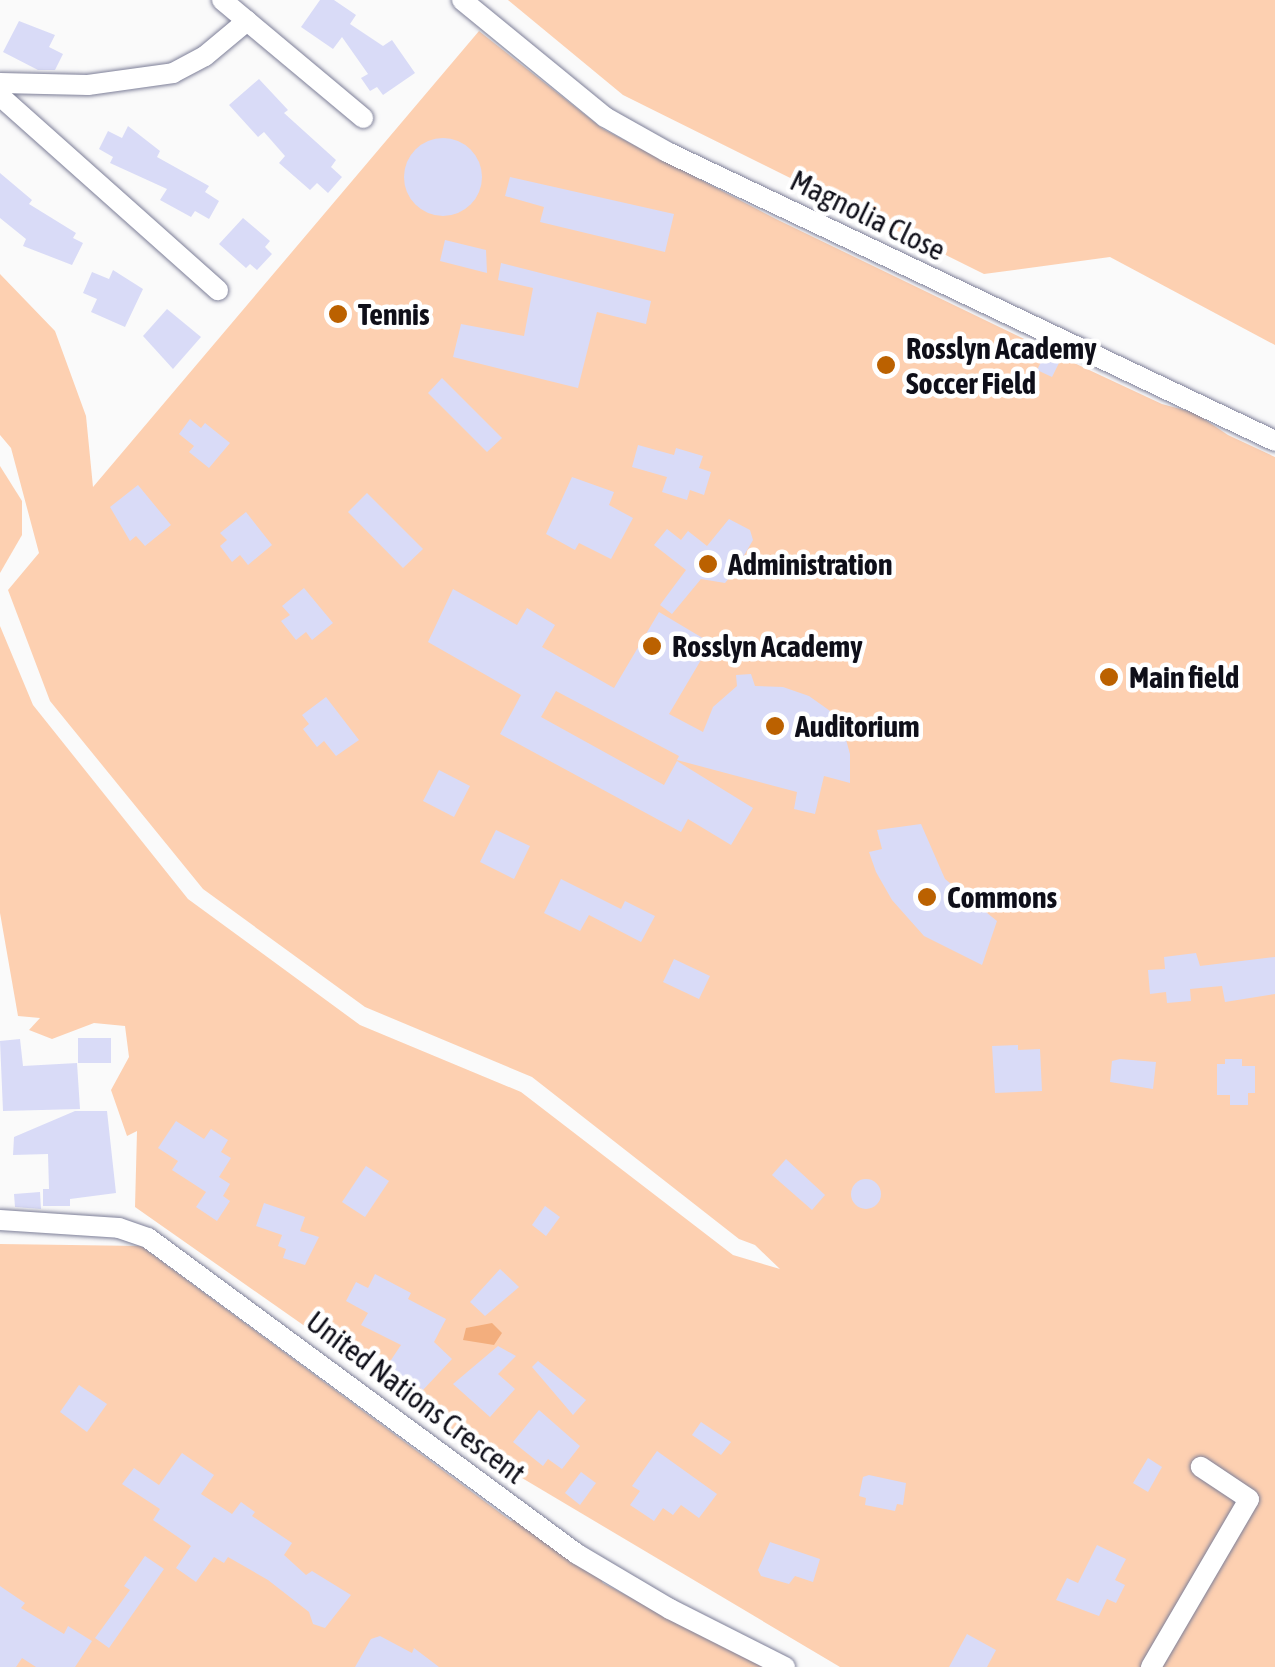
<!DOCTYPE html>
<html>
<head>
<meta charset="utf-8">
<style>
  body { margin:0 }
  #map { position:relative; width:1275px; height:1667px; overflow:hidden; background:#fafafa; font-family:"Asap Condensed",sans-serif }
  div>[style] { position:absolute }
  .green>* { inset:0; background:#fdd0b1 }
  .water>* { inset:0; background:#f3ae7d }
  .building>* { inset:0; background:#d9dbf7 }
  .round { border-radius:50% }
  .roads { filter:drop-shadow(0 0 2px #7d7f98) drop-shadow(0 0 2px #7d7f98) }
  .minor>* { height:20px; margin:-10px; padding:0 10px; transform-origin:10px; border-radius:10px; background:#fff }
  .dots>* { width:28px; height:28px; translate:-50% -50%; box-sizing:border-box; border:5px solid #fff; border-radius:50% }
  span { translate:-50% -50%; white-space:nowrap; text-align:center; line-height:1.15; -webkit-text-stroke:9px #fff; paint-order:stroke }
  .street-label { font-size:30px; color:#0f0f19 }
  .poi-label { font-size:30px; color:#0f0f19; font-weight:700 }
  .left { translate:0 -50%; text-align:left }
</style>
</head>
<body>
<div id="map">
  <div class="green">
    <i style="clip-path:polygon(508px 0,1275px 0,1275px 345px,1110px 257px,984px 274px,623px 95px)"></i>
    <i style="clip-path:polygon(479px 31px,603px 129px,776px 219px,1072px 362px,1162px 404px,1195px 413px,1228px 435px,1275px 457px,1275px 1667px,840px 1667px,517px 1475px,135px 1207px,137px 1131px,127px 1136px,111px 1090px,129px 1057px,125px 1026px,94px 1023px,52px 1039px,29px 1030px,40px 1018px,18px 1016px,0 913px,0 626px,33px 705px,188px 899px,360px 1025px,521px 1092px,733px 1255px,780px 1269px,755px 1245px,739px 1239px,532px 1077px,365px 1007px,203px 889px,50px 701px,8px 590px,39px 553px,11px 448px,0 435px,0 274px,55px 331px,86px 416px,93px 487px)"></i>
    <i style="clip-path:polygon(0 466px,22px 501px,22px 535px,0 573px)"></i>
    <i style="clip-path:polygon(0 1244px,141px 1246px,511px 1521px,517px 1518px,597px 1573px,603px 1583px,763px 1667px,0 1667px)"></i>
  </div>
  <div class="water">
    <i style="clip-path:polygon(492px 1323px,502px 1333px,494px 1345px,463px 1340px,466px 1328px)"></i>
  </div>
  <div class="building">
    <i style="clip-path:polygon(320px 0,334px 0,356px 15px,350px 24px,383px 46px,392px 40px,415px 73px,383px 95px,377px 87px,370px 91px,361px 78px,368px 74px,342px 37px,333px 49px,301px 27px)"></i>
    <i style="clip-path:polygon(19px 21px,55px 35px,49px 47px,63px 54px,55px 70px,38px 70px,3px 52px)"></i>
    <i style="clip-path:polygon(259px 79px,288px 110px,284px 113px,336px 160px,331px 167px,342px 177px,328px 193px,317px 183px,310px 190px,279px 163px,285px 156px,264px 132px,258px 137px,229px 105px)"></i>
    <i style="clip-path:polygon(128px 126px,160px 151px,157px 157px,209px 186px,205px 192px,219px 201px,209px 219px,195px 211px,191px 217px,160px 200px,167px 189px,110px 163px,113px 157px,99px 149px,108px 131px,122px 138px)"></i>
    <i class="round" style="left:404px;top:138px;width:78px;height:78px"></i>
    <i style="clip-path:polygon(0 173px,32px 200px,29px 204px,76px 233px,73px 238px,83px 243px,72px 265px,23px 246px,26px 239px,0 218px)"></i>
    <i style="clip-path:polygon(510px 177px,674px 214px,665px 252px,540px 222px,544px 207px,505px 196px)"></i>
    <i style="clip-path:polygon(243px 218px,270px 241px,265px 247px,272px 254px,257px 270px,250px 264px,246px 268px,219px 244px)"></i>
    <i style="clip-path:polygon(445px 240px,486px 250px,487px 273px,440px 261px)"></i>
    <i style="clip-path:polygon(501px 263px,651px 301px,646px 324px,597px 312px,578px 388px,453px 357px,461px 324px,524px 336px,533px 288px,498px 280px)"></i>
    <i style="clip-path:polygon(113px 270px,143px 289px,125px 327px,91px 312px,97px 299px,83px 293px,92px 272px,109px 279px)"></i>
    <i style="clip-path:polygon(167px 309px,201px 337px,173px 369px,143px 336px)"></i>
    <i style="clip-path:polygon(1046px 352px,1061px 359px,1052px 377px,1037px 370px)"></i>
    <i style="clip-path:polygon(442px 378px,502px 438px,487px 452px,428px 393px)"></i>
    <i style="clip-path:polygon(190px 419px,201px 428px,205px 423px,230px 443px,209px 468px,189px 452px,194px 446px,179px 434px)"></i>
    <i style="clip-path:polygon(638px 445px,674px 455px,676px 448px,703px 456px,699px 468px,711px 472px,704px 495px,690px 490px,687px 500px,662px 492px,667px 477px,632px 467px)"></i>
    <i style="clip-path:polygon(572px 477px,614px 492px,609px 505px,633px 518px,611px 559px,579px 543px,575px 550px,546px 534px)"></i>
    <i style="clip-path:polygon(138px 485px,171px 525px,145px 546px,136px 536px,130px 541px,110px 507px)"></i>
    <i style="clip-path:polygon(367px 493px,423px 549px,403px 568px,348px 512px)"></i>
    <i style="clip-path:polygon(246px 512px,272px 545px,248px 565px,240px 555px,232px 562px,220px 546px,227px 540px,220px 533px)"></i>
    <i style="clip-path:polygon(729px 519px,750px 530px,753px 540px,735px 571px,725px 583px,701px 579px,672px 614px,660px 605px,686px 570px,654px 545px,667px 529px,681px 540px,688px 531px,707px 546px)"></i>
    <i style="clip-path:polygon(304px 588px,333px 623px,312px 640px,306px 632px,296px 640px,281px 621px,290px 615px,282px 606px)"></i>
    <i style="clip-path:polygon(453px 589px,517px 625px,527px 608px,555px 625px,542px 647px,614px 688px,659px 612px,711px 643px,669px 714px,703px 732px,713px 707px,737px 686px,736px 675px,751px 674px,755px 686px,783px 687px,809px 696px,840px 718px,850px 754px,850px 783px,824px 776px,815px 814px,794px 809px,797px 792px,677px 760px,679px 756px,556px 691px,541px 717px,664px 785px,677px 761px,753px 808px,731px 845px,688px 819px,681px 832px,500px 734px,521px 695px,428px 642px)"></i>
    <i style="clip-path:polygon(326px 697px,359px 740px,336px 756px,324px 741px,317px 747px,303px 729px,309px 724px,302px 715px)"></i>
    <i style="clip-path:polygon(439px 770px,470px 786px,454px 817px,423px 801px)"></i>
    <i style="clip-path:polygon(921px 824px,945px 879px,997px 921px,982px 965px,924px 936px,892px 900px,876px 872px,869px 852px,882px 849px,877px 830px)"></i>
    <i style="clip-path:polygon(496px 830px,530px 846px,514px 879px,480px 862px)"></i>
    <i style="clip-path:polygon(561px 879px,621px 909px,625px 901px,655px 916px,641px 942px,589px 915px,580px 931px,544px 913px)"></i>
    <i style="clip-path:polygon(1196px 953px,1200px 966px,1275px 957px,1275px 994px,1225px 1002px,1222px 986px,1190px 989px,1191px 1001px,1167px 1003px,1166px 992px,1150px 994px,1148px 970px,1165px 969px,1164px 957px)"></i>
    <i style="clip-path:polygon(674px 959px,710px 976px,699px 999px,663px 982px)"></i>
    <i style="clip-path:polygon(78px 1038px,111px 1038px,111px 1063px,78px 1063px)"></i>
    <i style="clip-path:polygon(20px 1039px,23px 1066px,77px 1063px,80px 1109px,3px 1111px,0 1041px)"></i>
    <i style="clip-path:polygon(1018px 1045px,1018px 1050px,1040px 1049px,1042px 1091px,995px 1093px,992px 1046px)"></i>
    <i style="clip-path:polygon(1120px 1059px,1156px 1062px,1153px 1089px,1110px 1082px,1112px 1061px)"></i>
    <i style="clip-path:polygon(1225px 1059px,1242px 1059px,1242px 1066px,1255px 1066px,1255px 1093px,1248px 1093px,1248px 1105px,1230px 1105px,1230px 1095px,1217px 1095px,1217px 1064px,1225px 1064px)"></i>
    <i style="clip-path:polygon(75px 1111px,107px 1111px,116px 1193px,70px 1199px,70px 1206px,43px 1206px,43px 1189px,49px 1189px,48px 1154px,13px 1155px,14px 1137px)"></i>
    <i style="clip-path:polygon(176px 1121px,204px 1139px,211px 1129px,228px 1140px,221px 1152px,231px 1158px,219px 1177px,230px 1184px,223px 1196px,230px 1201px,217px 1221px,196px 1207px,206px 1192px,172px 1170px,178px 1161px,158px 1148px)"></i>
    <i style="clip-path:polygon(786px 1159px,825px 1195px,812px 1210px,772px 1175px)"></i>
    <i style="clip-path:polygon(366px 1166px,389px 1181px,365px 1217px,342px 1202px)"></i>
    <i class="round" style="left:851px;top:1179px;width:30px;height:30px"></i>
    <i style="clip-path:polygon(40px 1192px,41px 1209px,15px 1207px,14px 1194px)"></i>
    <i style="clip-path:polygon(264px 1203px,305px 1217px,300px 1231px,319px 1237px,305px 1265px,283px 1258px,286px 1249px,278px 1246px,282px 1235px,256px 1226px)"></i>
    <i style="clip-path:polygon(545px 1206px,560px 1217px,546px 1236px,532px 1225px)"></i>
    <i style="clip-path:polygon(500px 1269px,519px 1287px,485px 1316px,470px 1302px)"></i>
    <i style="clip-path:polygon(375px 1274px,411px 1293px,408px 1299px,446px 1319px,434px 1342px,452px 1359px,423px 1390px,387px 1366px,401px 1345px,361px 1325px,368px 1313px,346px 1301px,356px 1282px,368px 1288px)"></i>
    <i style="clip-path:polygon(498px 1346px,516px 1356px,498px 1374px,515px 1389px,490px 1417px,453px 1384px)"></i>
    <i style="clip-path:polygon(538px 1361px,586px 1400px,573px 1415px,532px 1367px)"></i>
    <i style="clip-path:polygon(79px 1385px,107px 1404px,87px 1432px,60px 1412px)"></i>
    <i style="clip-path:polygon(539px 1410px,580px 1446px,562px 1469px,548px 1459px,543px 1466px,513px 1442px)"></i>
    <i style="clip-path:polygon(701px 1422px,731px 1442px,721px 1455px,692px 1435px)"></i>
    <i style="clip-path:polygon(657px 1451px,717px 1494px,699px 1518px,681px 1505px,673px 1515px,663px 1508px,654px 1521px,630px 1505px,640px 1491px,632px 1486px)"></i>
    <i style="clip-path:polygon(182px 1453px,214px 1475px,201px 1494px,232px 1514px,241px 1502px,255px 1512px,252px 1516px,292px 1543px,284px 1555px,306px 1575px,312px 1571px,351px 1595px,325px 1628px,313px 1624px,309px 1612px,268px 1580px,228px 1557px,224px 1563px,214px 1557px,196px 1582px,176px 1568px,191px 1546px,153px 1520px,160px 1509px,122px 1484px,134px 1468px,159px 1485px)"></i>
    <i style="clip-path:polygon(1148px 1458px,1162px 1467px,1148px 1492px,1133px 1483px)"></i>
    <i style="clip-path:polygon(581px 1472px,596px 1483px,580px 1505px,565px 1493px)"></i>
    <i style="clip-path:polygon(869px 1475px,906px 1483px,903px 1505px,897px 1504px,895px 1511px,865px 1505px,866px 1498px,859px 1496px,863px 1477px)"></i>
    <i style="clip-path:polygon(770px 1542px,820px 1559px,813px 1582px,795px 1576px,789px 1584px,761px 1576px,758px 1570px)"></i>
    <i style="clip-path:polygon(1097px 1545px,1126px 1559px,1115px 1580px,1125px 1585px,1116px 1603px,1107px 1599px,1099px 1616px,1056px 1600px,1067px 1578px,1078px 1583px)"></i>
    <i style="clip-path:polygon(145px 1556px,164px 1569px,109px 1648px,95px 1638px,130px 1590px,124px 1586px)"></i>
    <i style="clip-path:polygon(0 1586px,25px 1603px,21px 1608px,64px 1634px,68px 1626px,92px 1641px,75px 1667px,36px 1667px,22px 1658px,16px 1667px,0 1667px)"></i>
    <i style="clip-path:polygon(967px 1634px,996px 1650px,987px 1667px,949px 1667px)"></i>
    <i style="clip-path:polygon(380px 1636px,412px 1653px,414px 1648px,439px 1667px,355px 1667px,371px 1639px)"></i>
  </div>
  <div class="roads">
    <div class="minor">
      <i style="left:222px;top:0;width:184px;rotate:39.9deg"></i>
      <i style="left:462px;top:0;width:185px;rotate:39.3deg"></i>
      <i style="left:605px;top:117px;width:71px;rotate:29.4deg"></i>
      <i style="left:667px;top:152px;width:673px;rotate:25.42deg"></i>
      <i style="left:0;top:83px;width:88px;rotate:1.3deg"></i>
      <i style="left:88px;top:85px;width:86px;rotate:-8deg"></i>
      <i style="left:173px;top:73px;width:36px;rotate:-28deg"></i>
      <i style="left:205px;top:56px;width:55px;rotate:-39.8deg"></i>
      <i style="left:0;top:96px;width:292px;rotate:41.7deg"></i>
      <i style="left:0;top:1220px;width:119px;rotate:3.8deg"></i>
      <i style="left:119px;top:1228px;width:31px;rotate:19deg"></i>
      <i style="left:148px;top:1238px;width:533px;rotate:36.38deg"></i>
      <i style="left:577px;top:1554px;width:108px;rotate:30.6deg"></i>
      <i style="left:670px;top:1609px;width:129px;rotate:26.8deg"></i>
      <i style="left:1151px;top:1667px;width:194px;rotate:-59.7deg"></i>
      <i style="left:1249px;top:1499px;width:58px;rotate:-146.3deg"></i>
    </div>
  </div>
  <div class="dots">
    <i style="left:338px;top:314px;background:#bb6100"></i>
    <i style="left:886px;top:365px;background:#bb6100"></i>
    <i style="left:708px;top:564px;background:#bb6100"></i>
    <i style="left:652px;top:646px;background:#bb6100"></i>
    <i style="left:1109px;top:677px;background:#bb6100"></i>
    <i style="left:775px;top:726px;background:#bb6100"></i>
    <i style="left:927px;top:897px;background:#bb6100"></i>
  </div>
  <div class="street-label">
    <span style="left:868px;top:215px;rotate:26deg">Magnolia Close</span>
    <span style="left:416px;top:1397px;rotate:37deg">United Nations Crescent</span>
  </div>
  <div class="poi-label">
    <span class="left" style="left:358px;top:314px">Tennis</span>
    <span class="left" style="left:906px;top:365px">Rosslyn Academy<br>Soccer Field</span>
    <span class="left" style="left:728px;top:564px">Administration</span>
    <span class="left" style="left:672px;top:646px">Rosslyn Academy</span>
    <span class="left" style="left:1129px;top:677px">Main field</span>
    <span class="left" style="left:795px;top:726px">Auditorium</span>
    <span class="left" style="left:947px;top:897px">Commons</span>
  </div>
</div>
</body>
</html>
